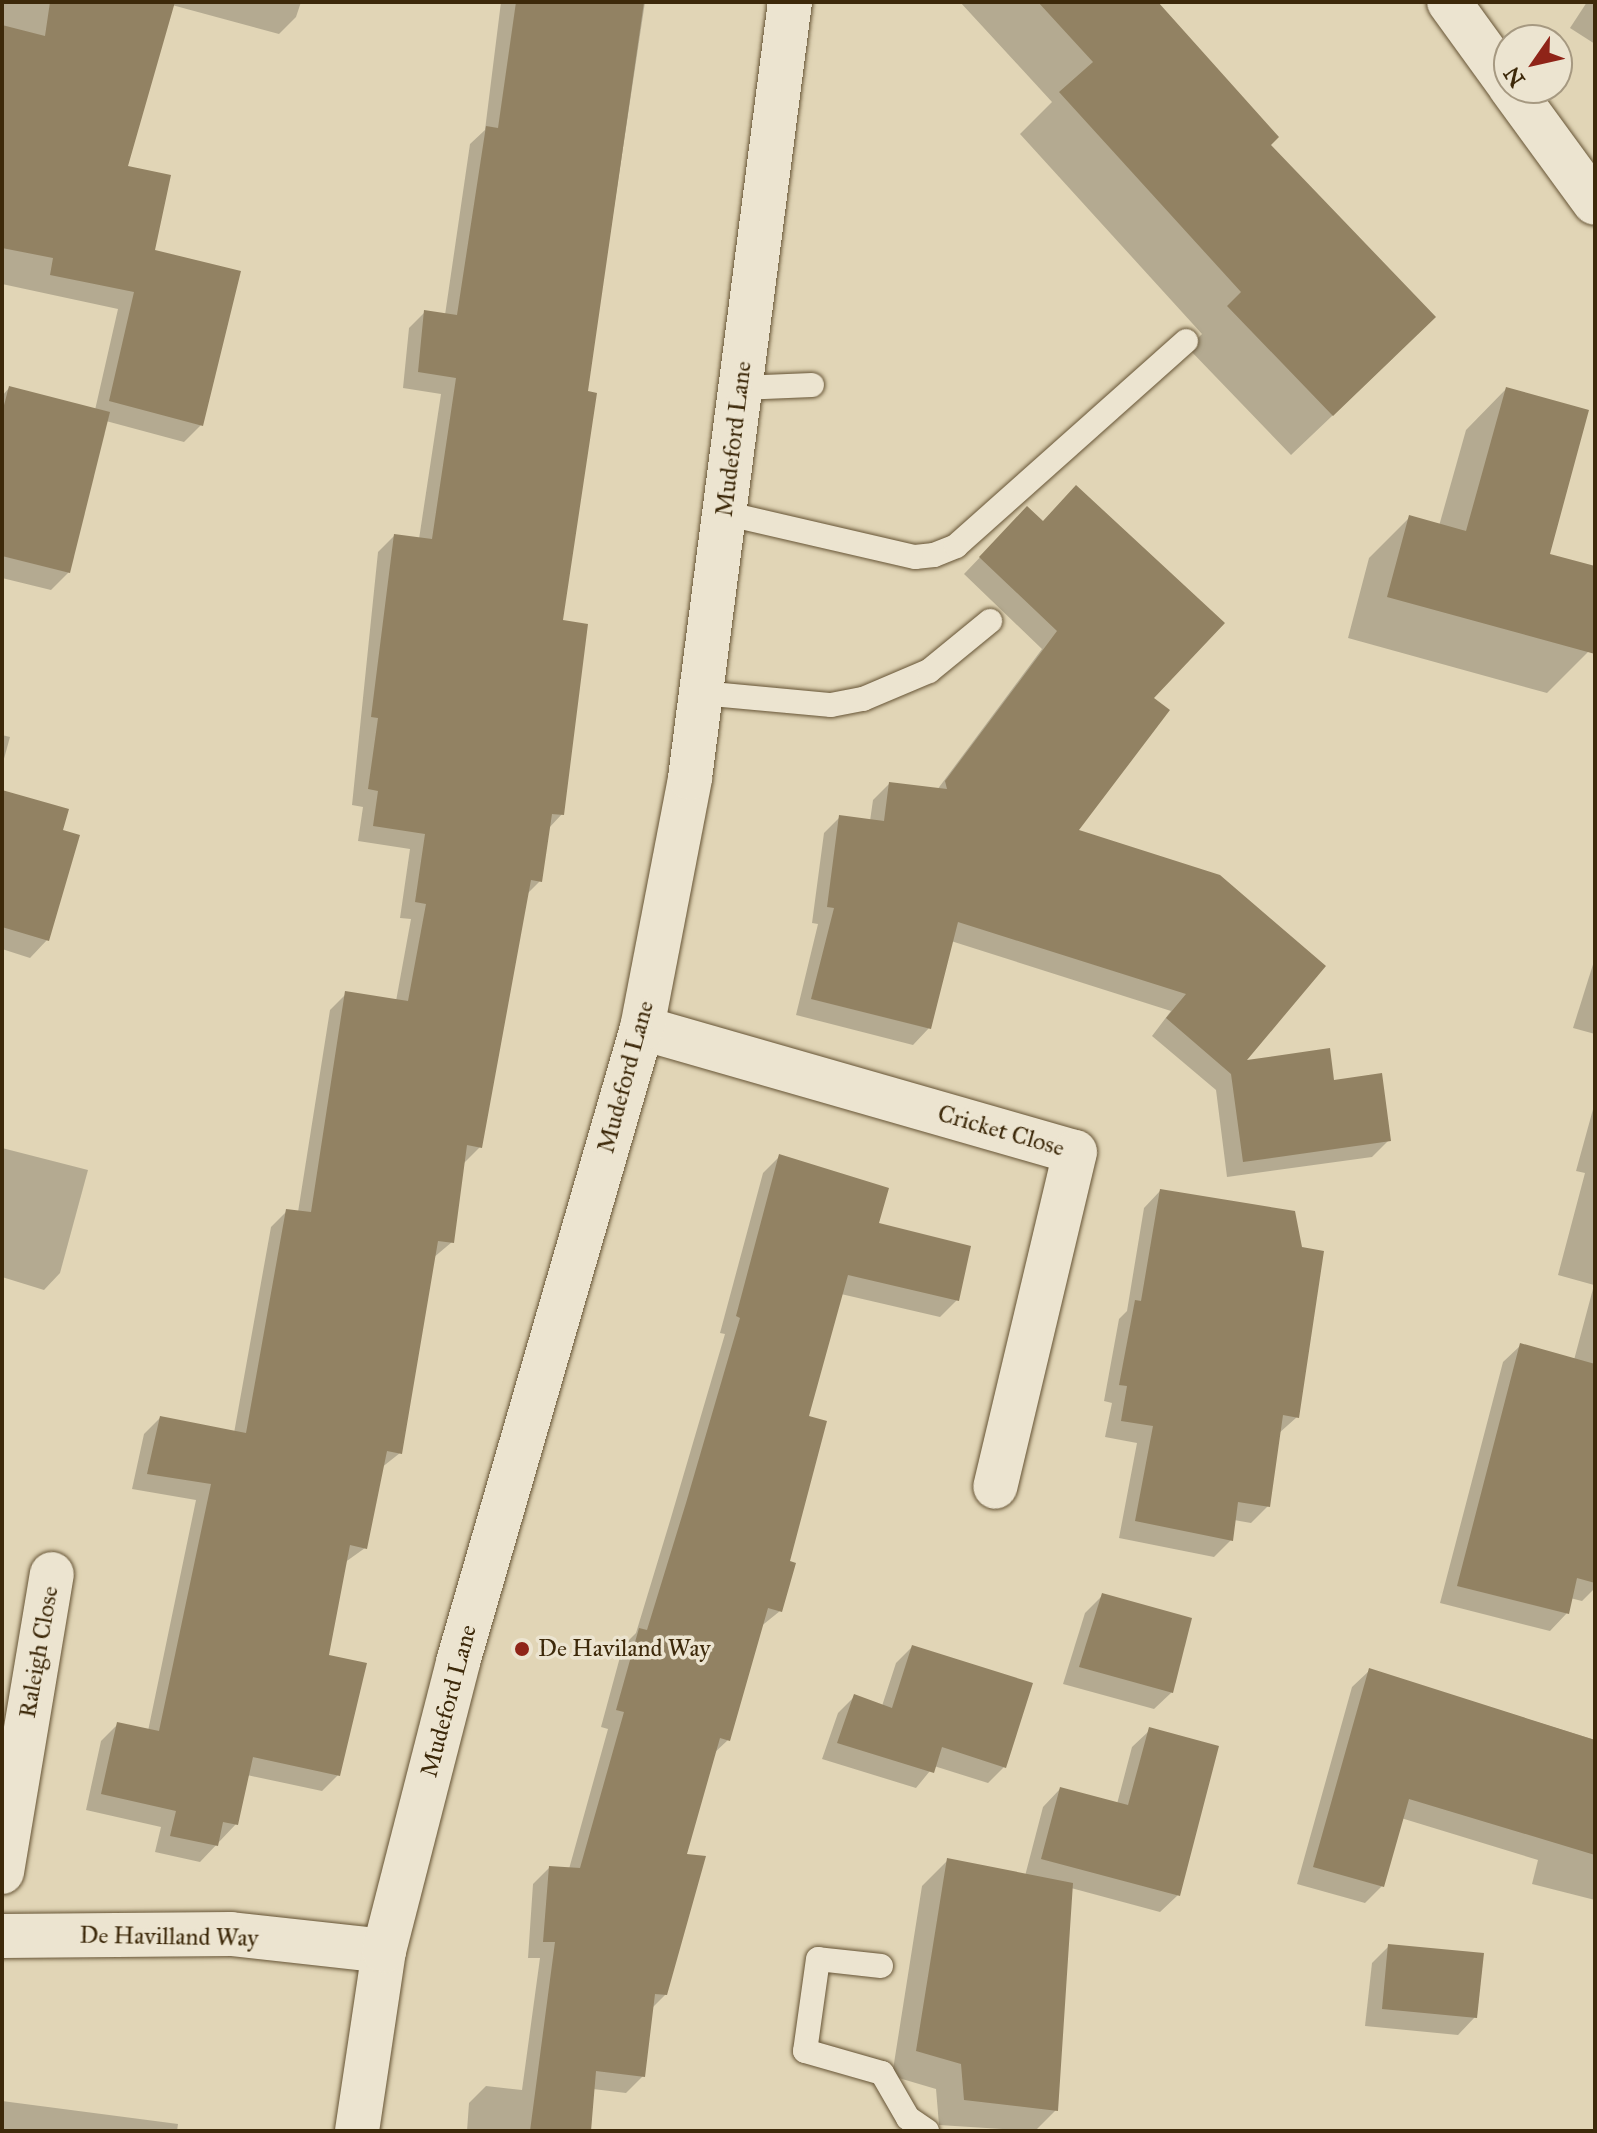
<!DOCTYPE html>
<html>
<head>
<meta charset="utf-8">
<style>
  body { margin:0 }
  #map { position:relative; width:1597px; height:2133px; overflow:hidden; background:#e1d5b6; font-family:"IM FELL Great Primer",serif }
  div>[style] { position:absolute }
  .shadow>* { inset:0; background:#0003 }
  .building>* { inset:0; background:#928263 }
  .roads { filter:drop-shadow(0 0 2px #665435) drop-shadow(0 0 2px #665435) }
  .service>* { height:24px; margin:-12px; padding:0 12px; transform-origin:12px; border-radius:12px; background:#ece4d0 }
  .minor>* { height:44px; margin:-22px; padding:0 22px; transform-origin:22px; border-radius:22px; background:#ece4d0 }
  .tertiary>* { height:44px; margin:-22px; padding:0 22px; transform-origin:22px; border-radius:22px; background:#ece4d0 }
  .dots>* { width:22px; height:22px; translate:-50% -50%; box-sizing:border-box; border:4px solid #ece4d0; border-radius:50% }
  span { translate:-50% -50%; white-space:nowrap; text-align:center; line-height:1.15; -webkit-text-stroke:7px #ece4d0; paint-order:stroke }
  .street-label { font-size:24px; color:#3d290a }
  .poi-label { font-size:24px; color:#3d290a }
  .left { translate:0 -50%; text-align:left }
  .frame { position:absolute; inset:0; border:4px solid #3d290a; pointer-events:none }
  .north { position:absolute; left:1493px; top:24px; width:80px; height:80px; box-sizing:border-box; background:#ece4d0; border:2px solid #a69981; border-radius:50%; rotate:236deg; font-size:22px; font-weight:700; line-height:32px; text-align:center; color:#3d290a }
  .north::after { content:''; display:block; margin:auto; width:28px; height:36px; background:#8f2418; clip-path:polygon(50% 0,100% 100%,50% 72%,0 100%) }
</style>
</head>
<body>
<div id="map">
  <div class="shadow">
    <i style="clip-path:polygon(2px 2px,301px 2px,296px 17px,279px 34px,172px 5px,126px 168px,201px 425px,184px 442px,106px 421px,69px 572px,51px 590px,2px 578px,2px 396px,9px 388px,95px 410px,118px 309px,2px 284px)"></i>
    <i style="clip-path:polygon(501px 2px,645px 2px,586px 393px,561px 622px,562px 814px,548px 829px,540px 881px,526px 895px,480px 1147px,464px 1163px,452px 1242px,433px 1258px,400px 1453px,381px 1468px,365px 1548px,344px 1563px,327px 1656px,338px 1775px,322px 1791px,247px 1775px,236px 1824px,200px 1862px,155px 1852px,161px 1827px,86px 1810px,101px 1741px,118px 1724px,148px 1731px,196px 1500px,132px 1489px,144px 1434px,160px 1418px,234px 1433px,271px 1227px,287px 1211px,298px 1212px,330px 1010px,346px 994px,396px 1001px,411px 919px,400px 918px,410px 849px,358px 841px,363px 807px,352px 805px,378px 552px,394px 536px,419px 539px,441px 394px,403px 388px,409px 328px,425px 312px,445px 315px,470px 144px,485px 130px)"></i>
    <i style="clip-path:polygon(960px 2px,1157px 2px,1269px 145px,1393px 358px,1291px 455px,1188px 348px,1202px 334px,1020px 134px,1052px 102px)"></i>
    <i style="clip-path:polygon(1587px 2px,1595px 2px,1595px 44px,1570px 28px)"></i>
    <i style="clip-path:polygon(1506px 389px,1547px 555px,1595px 568px,1595px 626px,1588px 652px,1547px 693px,1348px 638px,1369px 558px,1409px 518px,1439px 526px,1466px 430px)"></i>
    <i style="clip-path:polygon(1011px 525px,1151px 699px,1075px 832px,1242px 1062px,1332px 1082px,1389px 1140px,1372px 1157px,1227px 1177px,1216px 1090px,1152px 1036px,1171px 1011px,951px 941px,929px 1028px,913px 1045px,796px 1015px,818px 924px,812px 923px,824px 833px,840px 817px,870px 821px,873px 800px,889px 784px,937px 790px,1042px 649px,964px 574px)"></i>
    <i style="clip-path:polygon(2px 735px,10px 737px,2px 766px)"></i>
    <i style="clip-path:polygon(2px 792px,61px 832px,47px 940px,30px 958px,2px 949px)"></i>
    <i style="clip-path:polygon(1595px 958px,1595px 1034px,1573px 1028px)"></i>
    <i style="clip-path:polygon(1595px 1102px,1595px 1588px,1582px 1601px,1570px 1598px,1567px 1613px,1550px 1631px,1440px 1603px,1503px 1362px,1521px 1345px,1574px 1360px,1594px 1285px,1558px 1275px,1585px 1173px,1576px 1171px)"></i>
    <i style="clip-path:polygon(2px 1148px,88px 1170px,60px 1273px,44px 1290px,2px 1277px)"></i>
    <i style="clip-path:polygon(779px 1157px,877px 1224px,969px 1247px,957px 1300px,940px 1317px,841px 1294px,806px 1417px,780px 1611px,760px 1627px,728px 1740px,713px 1754px,684px 1856px,666px 1994px,651px 2009px,643px 2076px,626px 2093px,593px 2089px,589px 2131px,467px 2131px,469px 2103px,486px 2086px,522px 2090px,540px 1958px,528px 1958px,533px 1884px,549px 1868px,569px 1869px,608px 1729px,601px 1727px,623px 1646px,636px 1633px,670px 1521px,725px 1334px,720px 1333px,763px 1173px)"></i>
    <i style="clip-path:polygon(1160px 1191px,1297px 1417px,1278px 1434px,1268px 1506px,1251px 1523px,1234px 1520px,1231px 1540px,1214px 1557px,1119px 1538px,1137px 1443px,1105px 1437px,1112px 1403px,1104px 1401px,1119px 1319px,1127px 1311px,1144px 1208px)"></i>
    <i style="clip-path:polygon(1102px 1596px,1172px 1692px,1154px 1709px,1063px 1684px,1085px 1613px)"></i>
    <i style="clip-path:polygon(912px 1647px,1004px 1767px,988px 1783px,934px 1766px,916px 1788px,822px 1759px,838px 1713px,854px 1697px,882px 1706px,896px 1663px)"></i>
    <i style="clip-path:polygon(1370px 1670px,1595px 1740px,1595px 1900px,1532px 1884px,1538px 1860px,1401px 1818px,1382px 1886px,1365px 1903px,1297px 1884px,1352px 1687px)"></i>
    <i style="clip-path:polygon(1150px 1730px,1178px 1895px,1160px 1912px,1071px 1888px,1056px 2110px,1035px 2131px,939px 2125px,936px 2089px,892px 2076px,922px 1886px,947px 1861px,1025px 1876px,1043px 1807px,1060px 1789px,1117px 1804px,1132px 1747px)"></i>
    <i style="clip-path:polygon(1389px 1946px,1475px 2017px,1458px 2035px,1365px 2026px,1372px 1963px)"></i>
    <i style="clip-path:polygon(2px 2101px,178px 2124px,177px 2131px,2px 2131px)"></i>
  </div>
  <div class="building">
    <i style="clip-path:polygon(50px 2px,175px 2px,128px 166px,171px 175px,155px 250px,241px 271px,203px 426px,109px 401px,134px 292px,50px 275px,53px 258px,2px 248px,2px 25px,45px 36px)"></i>
    <i style="clip-path:polygon(516px 2px,644px 2px,588px 391px,597px 393px,563px 620px,588px 624px,564px 815px,552px 814px,542px 882px,531px 880px,482px 1148px,467px 1145px,454px 1243px,438px 1241px,402px 1454px,387px 1451px,367px 1549px,350px 1545px,329px 1655px,367px 1663px,340px 1776px,253px 1757px,238px 1825px,223px 1822px,218px 1846px,170px 1836px,176px 1811px,101px 1794px,117px 1722px,159px 1731px,211px 1484px,147px 1474px,160px 1416px,246px 1433px,286px 1209px,311px 1212px,345px 991px,408px 1001px,426px 904px,415px 902px,425px 834px,373px 826px,378px 791px,368px 789px,378px 718px,371px 717px,394px 534px,432px 539px,456px 378px,418px 372px,424px 310px,457px 315px,486px 126px,498px 128px)"></i>
    <i style="clip-path:polygon(1038px 2px,1158px 2px,1279px 137px,1271px 145px,1436px 317px,1333px 416px,1227px 306px,1241px 292px,1059px 92px,1093px 62px)"></i>
    <i style="clip-path:polygon(9px 386px,110px 412px,70px 573px,2px 556px,2px 413px)"></i>
    <i style="clip-path:polygon(1506px 387px,1589px 410px,1550px 554px,1595px 566px,1595px 654px,1387px 597px,1409px 515px,1466px 531px)"></i>
    <i style="clip-path:polygon(1076px 485px,1225px 623px,1154px 698px,1170px 710px,1079px 830px,1220px 875px,1326px 966px,1247px 1060px,1330px 1048px,1334px 1080px,1382px 1073px,1391px 1141px,1243px 1162px,1231px 1074px,1166px 1018px,1186px 994px,958px 922px,931px 1029px,811px 999px,834px 908px,827px 907px,839px 815px,884px 821px,889px 782px,947px 789px,945px 781px,1057px 631px,979px 557px,1027px 506px,1043px 521px)"></i>
    <i style="clip-path:polygon(2px 790px,69px 809px,63px 830px,80px 835px,49px 941px,2px 927px)"></i>
    <i style="clip-path:polygon(779px 1154px,889px 1188px,879px 1223px,971px 1246px,959px 1301px,848px 1275px,809px 1416px,827px 1421px,790px 1561px,796px 1563px,782px 1612px,768px 1608px,730px 1741px,720px 1738px,687px 1854px,706px 1856px,667px 1995px,655px 1994px,645px 2077px,596px 2071px,591px 2131px,530px 2131px,555px 1942px,543px 1942px,549px 1866px,580px 1868px,624px 1712px,616px 1710px,639px 1628px,647px 1630px,686px 1503px,740px 1318px,736px 1316px)"></i>
    <i style="clip-path:polygon(1160px 1189px,1295px 1211px,1302px 1247px,1324px 1251px,1299px 1418px,1283px 1415px,1270px 1507px,1238px 1502px,1233px 1541px,1135px 1521px,1153px 1426px,1121px 1421px,1127px 1386px,1119px 1385px,1135px 1300px,1141px 1301px)"></i>
    <i style="clip-path:polygon(1520px 1343px,1595px 1364px,1595px 1583px,1577px 1578px,1569px 1614px,1457px 1586px)"></i>
    <i style="clip-path:polygon(1102px 1593px,1192px 1618px,1173px 1693px,1079px 1667px)"></i>
    <i style="clip-path:polygon(912px 1645px,1033px 1683px,1006px 1768px,942px 1747px,934px 1773px,837px 1743px,854px 1694px,892px 1708px)"></i>
    <i style="clip-path:polygon(1369px 1668px,1595px 1740px,1595px 1855px,1409px 1799px,1384px 1887px,1313px 1867px)"></i>
    <i style="clip-path:polygon(1149px 1727px,1219px 1746px,1180px 1896px,1041px 1859px,1060px 1787px,1128px 1805px)"></i>
    <i style="clip-path:polygon(947px 1858px,1073px 1883px,1058px 2111px,964px 2100px,961px 2064px,916px 2051px)"></i>
    <i style="clip-path:polygon(1388px 1944px,1484px 1953px,1477px 2018px,1382px 2009px)"></i>
  </div>
  <div class="roads">
    <div class="service">
      <i style="left:740px;top:388px;width:72px;rotate:-2.4deg"></i>
      <i style="left:724px;top:513px;width:196px;rotate:13deg"></i>
      <i style="left:915px;top:557px;width:19px;rotate:-6deg"></i>
      <i style="left:934px;top:555px;width:24px;rotate:-22deg"></i>
      <i style="left:956px;top:546px;width:308px;rotate:-41.7deg"></i>
      <i style="left:701px;top:693px;width:131px;rotate:5.3deg"></i>
      <i style="left:831px;top:705px;width:33px;rotate:-11deg"></i>
      <i style="left:863px;top:699px;width:72px;rotate:-23deg"></i>
      <i style="left:929px;top:671px;width:79px;rotate:-39.3deg"></i>
      <i style="left:881px;top:1966px;width:63px;rotate:-173.7deg"></i>
      <i style="left:818px;top:1959px;width:93px;rotate:98deg"></i>
      <i style="left:805px;top:2051px;width:80px;rotate:15.9deg"></i>
      <i style="left:882px;top:2073px;width:52px;rotate:60deg"></i>
      <i style="left:908px;top:2118px;width:23px;rotate:34deg"></i>
    </div>
    <div class="minor">
      <i style="left:642px;top:1028px;width:450px;rotate:16deg"></i>
      <i style="left:1075px;top:1152px;width:344px;rotate:103.4deg"></i>
      <i style="left:2px;top:1872px;width:302px;rotate:-80.5deg"></i>
      <i style="left:2px;top:1936px;width:229px;rotate:-0.5deg"></i>
      <i style="left:231px;top:1934px;width:154px;rotate:6.3deg"></i>
      <i style="left:357px;top:2131px;width:182px;rotate:-81.5deg"></i>
      <i style="left:384px;top:1951px;width:298px;rotate:-75.6deg"></i>
      <i style="left:458px;top:1662px;width:660px;rotate:-73.82deg"></i>
      <i style="left:642px;top:1028px;width:255px;rotate:-79.1deg"></i>
      <i style="left:690px;top:778px;width:782px;rotate:-82.66deg"></i>
    </div>
    <div class="tertiary">
      <i style="left:1449px;top:2px;width:102px;rotate:54.1deg"></i>
      <i style="left:1511px;top:88px;width:142px;rotate:53.9deg"></i>
    </div>
  </div>
  <div class="dots">
    <i style="left:522px;top:1649px;background:#8f2418"></i>
  </div>
  <div class="street-label">
    <span style="left:734px;top:439px;rotate:-83deg">Mudeford Lane</span>
    <span style="left:626px;top:1077px;rotate:-75deg">Mudeford Lane</span>
    <span style="left:1001px;top:1131px;rotate:16deg">Cricket Close</span>
    <span style="left:39px;top:1652px;rotate:-80deg">Raleigh Close</span>
    <span style="left:449px;top:1701px;rotate:-75deg">Mudeford Lane</span>
    <span style="left:169px;top:1937px;rotate:1deg">De Havilland Way</span>
  </div>
  <div class="poi-label">
    <span class="left" style="left:538px;top:1649px">De Haviland Way</span>
  </div>
  <div class="frame"></div>
  <div class="north">N</div>
</div>
</body>
</html>
